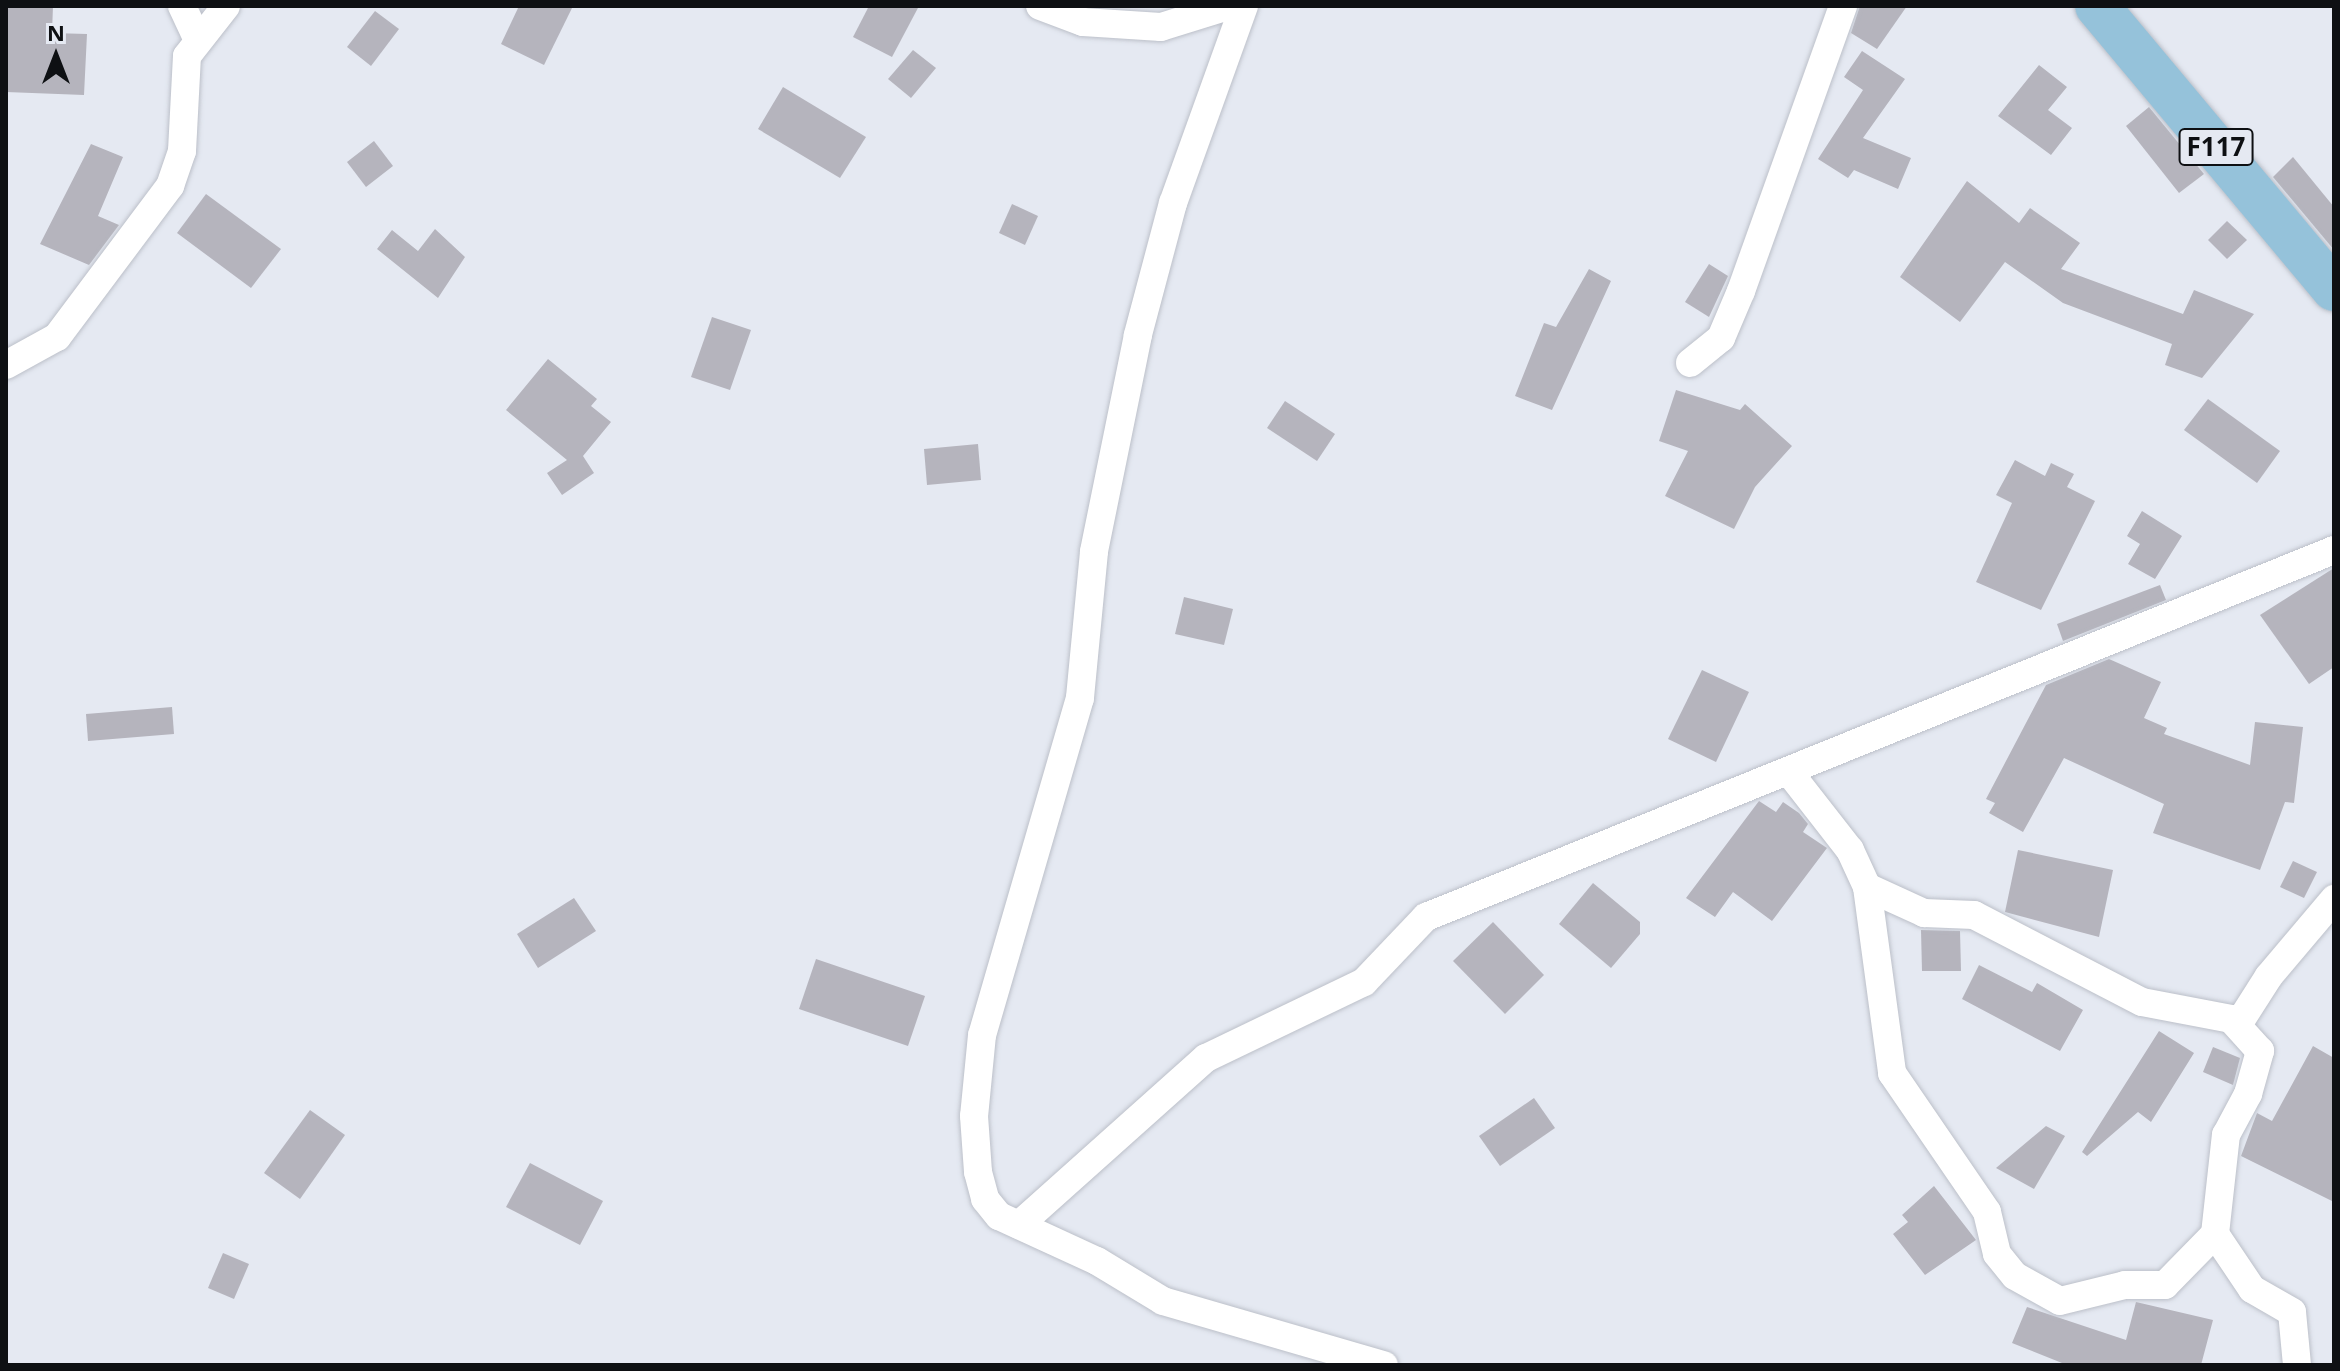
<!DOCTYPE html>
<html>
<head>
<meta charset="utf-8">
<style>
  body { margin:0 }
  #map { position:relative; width:2340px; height:1371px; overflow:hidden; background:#e5e9f2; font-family:"Noto Sans",sans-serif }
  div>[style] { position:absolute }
  .building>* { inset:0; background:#b5b4bd }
  .roads { filter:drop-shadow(0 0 2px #bcc0c9) drop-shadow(0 0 2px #bcc0c9) }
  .minor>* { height:28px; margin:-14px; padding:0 14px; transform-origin:14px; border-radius:14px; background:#fff }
  .primary>* { height:44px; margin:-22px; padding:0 22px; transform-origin:22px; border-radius:22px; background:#95c2da }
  span { translate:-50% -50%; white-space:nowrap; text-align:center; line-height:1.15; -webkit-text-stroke:6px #e5e9f2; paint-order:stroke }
  .shield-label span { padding:2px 6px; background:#e5e9f2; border:2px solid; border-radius:6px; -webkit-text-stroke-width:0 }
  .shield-label { font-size:26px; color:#0e1013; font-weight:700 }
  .frame { position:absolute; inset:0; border:8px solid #0e1013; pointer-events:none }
  .north { position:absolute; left:16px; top:16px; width:80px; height:80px; -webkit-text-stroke:6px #e5e9f2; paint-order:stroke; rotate:0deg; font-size:22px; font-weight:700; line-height:32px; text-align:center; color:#0e1013 }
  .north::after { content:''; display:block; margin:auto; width:28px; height:36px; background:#0e1013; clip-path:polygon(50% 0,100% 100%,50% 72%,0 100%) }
</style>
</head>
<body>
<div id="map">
  <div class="building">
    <i style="clip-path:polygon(6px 6px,53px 6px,52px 33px,87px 34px,84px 95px,6px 92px)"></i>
    <i style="clip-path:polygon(519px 6px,573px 6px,544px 65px,501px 44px)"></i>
    <i style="clip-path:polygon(869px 6px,919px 6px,892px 57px,853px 37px)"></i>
    <i style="clip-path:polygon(1860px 6px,1907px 6px,1877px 49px,1851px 33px)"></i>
    <i style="clip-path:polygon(375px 11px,399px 29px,371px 66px,347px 47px)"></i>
    <i style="clip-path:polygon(913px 50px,936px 68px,911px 98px,888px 79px)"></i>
    <i style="clip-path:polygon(1862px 51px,1905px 79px,1863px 138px,1911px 158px,1898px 189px,1854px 170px,1848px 178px,1818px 159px,1863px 90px,1844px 77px)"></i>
    <i style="clip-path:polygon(2039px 65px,2067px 87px,2048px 110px,2072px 128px,2051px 155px,1998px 116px)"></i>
    <i style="clip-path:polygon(783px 87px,866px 137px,840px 178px,758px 129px)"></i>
    <i style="clip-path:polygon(2149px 107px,2204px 174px,2179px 193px,2126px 126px)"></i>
    <i style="clip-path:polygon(374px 141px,393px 166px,366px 187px,347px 162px)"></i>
    <i style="clip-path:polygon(91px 144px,123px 157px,98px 216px,119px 225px,89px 265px,40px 244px)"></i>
    <i style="clip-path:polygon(2293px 157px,2334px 207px,2334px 250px,2273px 177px)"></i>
    <i style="clip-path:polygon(1967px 181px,2019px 223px,2030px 208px,2080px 243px,2061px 269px,2183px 314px,2194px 290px,2254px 314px,2202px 378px,2165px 365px,2172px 344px,2063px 303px,2005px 262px,1960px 322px,1900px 277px)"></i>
    <i style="clip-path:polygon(206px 194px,281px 249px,251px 288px,177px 233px)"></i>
    <i style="clip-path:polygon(1012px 204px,1038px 216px,1025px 245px,999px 233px)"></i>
    <i style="clip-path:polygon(2227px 221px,2247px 240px,2227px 259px,2208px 240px)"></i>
    <i style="clip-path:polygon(435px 229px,465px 257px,438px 298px,377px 249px,392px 230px,418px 251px)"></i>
    <i style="clip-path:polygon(1709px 264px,1728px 276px,1709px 317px,1685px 302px)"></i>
    <i style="clip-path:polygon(1589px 269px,1611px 281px,1552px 410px,1515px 396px,1544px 323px,1556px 327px)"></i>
    <i style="clip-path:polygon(712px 317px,751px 330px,730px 390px,691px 377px)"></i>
    <i style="clip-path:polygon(548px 359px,597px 399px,591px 406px,611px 422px,583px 456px,594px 473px,562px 495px,547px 473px,567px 460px,506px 410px)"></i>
    <i style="clip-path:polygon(1676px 390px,1740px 410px,1745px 404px,1792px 446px,1755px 487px,1734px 529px,1665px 496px,1688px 451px,1659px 441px)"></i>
    <i style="clip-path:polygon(2208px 399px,2280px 451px,2257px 483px,2184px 430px)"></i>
    <i style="clip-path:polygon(1285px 401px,1335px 434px,1317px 461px,1267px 428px)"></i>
    <i style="clip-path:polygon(978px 444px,981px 480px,927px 485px,924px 449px)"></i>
    <i style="clip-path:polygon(2015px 460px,2045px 476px,2051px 463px,2074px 474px,2067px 487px,2095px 501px,2041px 610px,1976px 582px,2012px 503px,1996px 495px)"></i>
    <i style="clip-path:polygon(2142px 511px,2182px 536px,2155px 579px,2128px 564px,2140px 544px,2127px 536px)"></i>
    <i style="clip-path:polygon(2334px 568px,2334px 667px,2309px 684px,2260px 615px)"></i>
    <i style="clip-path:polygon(2160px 585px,2166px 600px,2063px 641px,2057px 624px)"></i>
    <i style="clip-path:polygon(1184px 597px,1233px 609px,1224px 645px,1175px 634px)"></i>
    <i style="clip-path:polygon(2109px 659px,2161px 682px,2144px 718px,2167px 728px,2164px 734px,2250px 765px,2255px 722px,2303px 727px,2294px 803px,2285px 802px,2260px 870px,2153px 833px,2164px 804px,2064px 758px,2023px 832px,1989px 813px,1995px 803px,1986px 799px,2046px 685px)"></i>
    <i style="clip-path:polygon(1702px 670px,1749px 692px,1716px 762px,1668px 739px)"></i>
    <i style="clip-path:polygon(172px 707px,174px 734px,88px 741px,86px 714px)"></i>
    <i style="clip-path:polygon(1759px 801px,1776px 812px,1783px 802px,1799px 813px,1808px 824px,1803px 832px,1827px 848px,1772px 921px,1733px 892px,1715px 917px,1686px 898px)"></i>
    <i style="clip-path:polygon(2018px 850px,2113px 870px,2099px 937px,2005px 912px)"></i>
    <i style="clip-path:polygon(2293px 861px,2317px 872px,2304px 898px,2280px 887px)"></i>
    <i style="clip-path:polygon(1593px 883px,1640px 922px,1640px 934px,1611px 968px,1559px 924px)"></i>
    <i style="clip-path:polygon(574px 898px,596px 931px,538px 968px,517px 934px)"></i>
    <i style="clip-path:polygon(1493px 922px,1544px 975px,1505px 1014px,1453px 961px)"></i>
    <i style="clip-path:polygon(1921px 930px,1960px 931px,1961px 971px,1922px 971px)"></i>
    <i style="clip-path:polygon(816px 959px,925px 996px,908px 1046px,799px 1009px)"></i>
    <i style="clip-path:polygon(1979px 965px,2032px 992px,2037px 983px,2083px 1010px,2060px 1051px,1962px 999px)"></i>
    <i style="clip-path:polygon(2159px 1031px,2194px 1053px,2151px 1122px,2138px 1112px,2087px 1156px,2082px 1152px)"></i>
    <i style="clip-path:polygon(2313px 1046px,2334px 1058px,2334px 1202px,2241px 1156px,2257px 1113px,2272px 1121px)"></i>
    <i style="clip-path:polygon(2213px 1047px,2240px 1058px,2233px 1085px,2203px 1072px)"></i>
    <i style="clip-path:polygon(1534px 1098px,1555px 1128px,1500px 1166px,1479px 1136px)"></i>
    <i style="clip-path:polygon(310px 1110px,345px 1135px,300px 1199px,264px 1173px)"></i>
    <i style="clip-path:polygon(2046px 1126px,2065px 1136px,2034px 1189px,1996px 1168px)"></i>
    <i style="clip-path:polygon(530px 1163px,603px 1201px,580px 1245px,506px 1207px)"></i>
    <i style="clip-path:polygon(1934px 1186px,1976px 1240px,1925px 1275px,1893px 1234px,1908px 1222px,1902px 1215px)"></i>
    <i style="clip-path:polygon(223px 1253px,249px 1264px,234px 1299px,208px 1288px)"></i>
    <i style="clip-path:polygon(2136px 1302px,2213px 1320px,2201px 1365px,2067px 1365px,2012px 1343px,2027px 1307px,2126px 1340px)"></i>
  </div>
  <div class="roads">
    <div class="minor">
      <i style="left:182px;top:6px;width:33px;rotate:65deg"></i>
      <i style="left:1040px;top:6px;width:46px;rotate:20.4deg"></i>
      <i style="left:1083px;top:22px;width:78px;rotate:3.7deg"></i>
      <i style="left:1161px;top:27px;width:70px;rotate:-17.4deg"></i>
      <i style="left:1244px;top:6px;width:209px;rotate:109.8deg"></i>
      <i style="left:1173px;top:203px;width:137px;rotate:104.9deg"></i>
      <i style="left:1138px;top:335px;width:221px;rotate:101.5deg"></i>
      <i style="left:1094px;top:552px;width:147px;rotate:95.5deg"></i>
      <i style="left:1080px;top:698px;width:351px;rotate:106.2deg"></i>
      <i style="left:982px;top:1035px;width:81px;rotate:95.6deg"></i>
      <i style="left:974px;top:1116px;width:56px;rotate:85.9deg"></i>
      <i style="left:978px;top:1172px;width:28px;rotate:75deg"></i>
      <i style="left:985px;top:1199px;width:22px;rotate:51deg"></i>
      <i style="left:999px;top:1216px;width:108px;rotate:24.7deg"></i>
      <i style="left:1097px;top:1261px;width:77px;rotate:31.2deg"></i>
      <i style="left:1163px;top:1301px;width:230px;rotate:16.2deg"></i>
      <i style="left:1690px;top:363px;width:40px;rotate:-39deg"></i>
      <i style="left:1721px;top:338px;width:51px;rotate:-66.9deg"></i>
      <i style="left:1741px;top:291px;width:303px;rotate:-70.3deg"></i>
      <i style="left:6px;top:365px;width:58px;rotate:-28.8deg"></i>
      <i style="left:57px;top:337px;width:189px;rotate:-53.2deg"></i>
      <i style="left:170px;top:186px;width:37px;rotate:-71deg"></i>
      <i style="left:182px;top:151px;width:95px;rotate:-87deg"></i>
      <i style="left:187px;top:56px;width:63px;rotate:-52deg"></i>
      <i style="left:1789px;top:772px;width:99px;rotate:52deg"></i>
      <i style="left:1850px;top:850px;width:41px;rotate:65.3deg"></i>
      <i style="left:1867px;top:887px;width:188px;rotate:82.3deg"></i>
      <i style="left:1892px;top:1073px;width:168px;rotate:55.6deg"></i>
      <i style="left:1987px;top:1212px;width:43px;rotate:76.6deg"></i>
      <i style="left:1997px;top:1254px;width:28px;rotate:51deg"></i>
      <i style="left:2015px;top:1276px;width:51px;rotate:29.1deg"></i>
      <i style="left:2060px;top:1301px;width:67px;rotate:-13.8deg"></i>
      <i style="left:2125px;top:1285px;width:40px"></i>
      <i style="left:2165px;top:1285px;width:71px;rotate:-45.6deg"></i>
      <i style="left:1867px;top:887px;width:63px;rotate:24.5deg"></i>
      <i style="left:1924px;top:913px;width:50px;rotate:2.3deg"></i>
      <i style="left:1974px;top:915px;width:189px;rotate:27.4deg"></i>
      <i style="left:2142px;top:1002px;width:91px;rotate:10.8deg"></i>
      <i style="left:1019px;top:1225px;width:251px;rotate:-41.8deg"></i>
      <i style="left:1206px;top:1058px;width:175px;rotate:-25.7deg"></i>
      <i style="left:1364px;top:982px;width:90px;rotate:-46.4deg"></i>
      <i style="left:1426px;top:917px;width:979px;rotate:-22.01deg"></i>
      <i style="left:2297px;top:1365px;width:53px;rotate:-95.4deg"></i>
      <i style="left:2292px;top:1312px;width:46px;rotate:-150.1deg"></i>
      <i style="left:2252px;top:1289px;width:66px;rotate:-123.9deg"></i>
      <i style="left:2215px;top:1234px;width:100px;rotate:-83.7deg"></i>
      <i style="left:2226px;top:1135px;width:47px;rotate:-61.8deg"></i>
      <i style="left:2248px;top:1094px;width:45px;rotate:-74.4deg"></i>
      <i style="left:2260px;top:1051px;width:43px;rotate:-132.2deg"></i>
      <i style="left:2231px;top:1019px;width:10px;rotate:6deg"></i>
      <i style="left:2241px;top:1020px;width:52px;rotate:-57.5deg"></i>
      <i style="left:2269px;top:976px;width:101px;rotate:-49.8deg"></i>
    </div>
    <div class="primary">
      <i style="left:2097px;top:6px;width:369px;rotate:50.1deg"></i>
    </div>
  </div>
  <div class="shield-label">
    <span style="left:2216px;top:147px">F117</span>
  </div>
  <div class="frame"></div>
  <div class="north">N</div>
</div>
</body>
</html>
